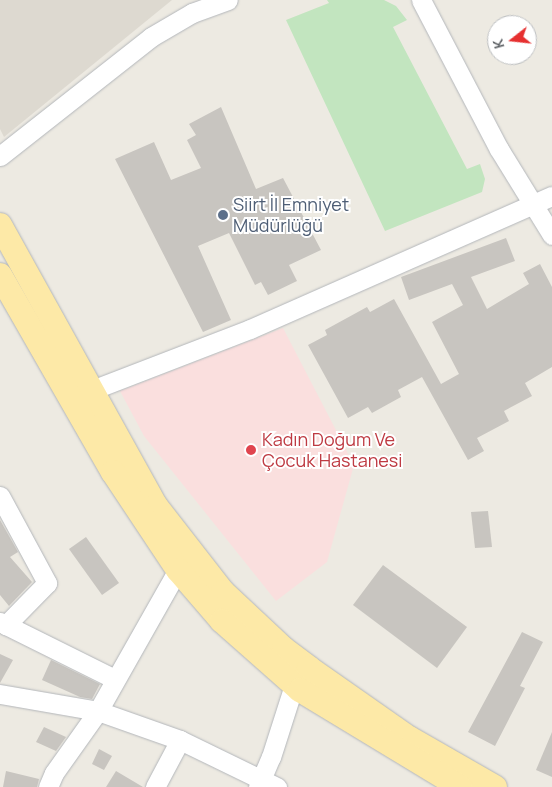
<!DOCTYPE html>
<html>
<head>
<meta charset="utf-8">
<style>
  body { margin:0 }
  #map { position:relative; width:552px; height:787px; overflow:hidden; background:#edeae2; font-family:Manrope,sans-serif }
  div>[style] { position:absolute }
  .education>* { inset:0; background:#ddd9d0 }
  .medical>* { inset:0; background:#fadfde }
  .green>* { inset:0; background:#c2e5bf }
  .building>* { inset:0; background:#c8c5c0 }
  .roads { filter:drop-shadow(0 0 1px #b3b6ba) drop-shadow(0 0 1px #b3b6ba) }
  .minor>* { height:19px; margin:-9.5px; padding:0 9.5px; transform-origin:9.5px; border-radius:9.5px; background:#fff }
  .major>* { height:24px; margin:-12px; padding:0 12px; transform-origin:12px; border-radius:12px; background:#fde9a7 }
  .dots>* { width:14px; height:14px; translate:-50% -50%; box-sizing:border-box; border:2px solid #fff; border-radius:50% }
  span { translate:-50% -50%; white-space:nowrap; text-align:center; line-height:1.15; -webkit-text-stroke:4px #fff; paint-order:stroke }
  .service-label { font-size:18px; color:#4e5e75 }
  .left { translate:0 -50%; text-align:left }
  .health-label { font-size:18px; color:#be3a42 }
  .north { position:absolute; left:487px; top:15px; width:50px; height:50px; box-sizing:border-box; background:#fff; border:1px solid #bdbfc1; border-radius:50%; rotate:254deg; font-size:14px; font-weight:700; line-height:20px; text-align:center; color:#5b5f63 }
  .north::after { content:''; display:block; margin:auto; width:18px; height:22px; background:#e63030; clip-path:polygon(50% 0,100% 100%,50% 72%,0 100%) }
</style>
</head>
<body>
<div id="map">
  <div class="education">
    <i style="clip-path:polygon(0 0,172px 0,4px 137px,0 129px)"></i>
  </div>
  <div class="medical">
    <i style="clip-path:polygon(283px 328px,354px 465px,327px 562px,276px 601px,144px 436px,120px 391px)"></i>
  </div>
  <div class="green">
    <i style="clip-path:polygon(327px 0,384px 0,396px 6px,407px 20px,393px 27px,467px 169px,480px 164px,485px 179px,482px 192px,385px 231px,286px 20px,329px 3px)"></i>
  </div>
  <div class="building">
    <i style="clip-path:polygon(221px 107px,256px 189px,283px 178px,321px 250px,289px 265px,297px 281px,268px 295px,261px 282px,255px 285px,229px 233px,198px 246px,231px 320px,203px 332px,115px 159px,154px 142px,171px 180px,201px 168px,187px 140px,196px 135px,189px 124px)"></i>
    <i style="clip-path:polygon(506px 238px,515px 261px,471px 277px,487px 309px,529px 284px,523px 273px,540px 264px,552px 287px,552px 367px,525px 383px,532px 396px,504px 411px,509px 421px,477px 438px,484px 451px,468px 460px,422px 377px,398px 390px,401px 397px,372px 413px,368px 407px,348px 418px,308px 345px,327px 335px,325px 330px,367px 307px,370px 312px,394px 299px,441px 384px,459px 374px,432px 322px,463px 305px,452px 284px,409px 300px,401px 277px)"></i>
    <i style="clip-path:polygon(488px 511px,492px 547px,475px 548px,471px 512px)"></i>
    <i style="clip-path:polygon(0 520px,18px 552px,10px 557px,32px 582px,9px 606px,0 595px)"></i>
    <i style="clip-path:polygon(86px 537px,119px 583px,102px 595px,69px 549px)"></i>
    <i style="clip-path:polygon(383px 565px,467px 627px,437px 668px,353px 605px)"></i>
    <i style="clip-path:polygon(522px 632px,543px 642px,520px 686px,525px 688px,495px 746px,468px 732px)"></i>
    <i style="clip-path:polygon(0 654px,13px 660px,0 683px)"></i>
    <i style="clip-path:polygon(51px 660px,100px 684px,92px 699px,80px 697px,42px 680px)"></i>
    <i style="clip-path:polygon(44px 727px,66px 737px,56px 751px,36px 742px)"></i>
    <i style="clip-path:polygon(552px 732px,552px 777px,536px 770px)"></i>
    <i style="clip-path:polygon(99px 749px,112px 756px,104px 770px,92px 764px)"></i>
    <i style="clip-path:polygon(6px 771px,39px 779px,37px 787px,3px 787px)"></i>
    <i style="clip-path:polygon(116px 771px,143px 787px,106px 787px)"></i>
  </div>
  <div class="roads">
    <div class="minor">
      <i style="left:421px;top:0;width:168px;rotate:62.4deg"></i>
      <i style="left:499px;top:149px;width:101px;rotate:58.4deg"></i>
      <i style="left:0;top:156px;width:192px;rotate:-38.2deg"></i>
      <i style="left:151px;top:37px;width:48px;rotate:-30.3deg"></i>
      <i style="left:192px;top:13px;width:38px;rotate:-20deg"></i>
      <i style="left:92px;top:390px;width:169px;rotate:-21.1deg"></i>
      <i style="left:250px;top:329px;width:330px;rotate:-23.8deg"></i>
      <i style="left:0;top:496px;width:99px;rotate:61.6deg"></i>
      <i style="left:47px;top:583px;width:59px;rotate:134.3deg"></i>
      <i style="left:0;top:622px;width:128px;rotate:26.4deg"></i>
      <i style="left:0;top:694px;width:99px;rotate:9.8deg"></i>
      <i style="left:98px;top:711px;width:87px;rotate:19.5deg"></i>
      <i style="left:180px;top:740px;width:108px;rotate:25.9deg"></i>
      <i style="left:48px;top:787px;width:15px;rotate:-67deg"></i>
      <i style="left:54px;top:773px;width:76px;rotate:-54.6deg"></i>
      <i style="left:98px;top:711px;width:175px;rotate:-60.5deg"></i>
      <i style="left:155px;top:787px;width:53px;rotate:-62deg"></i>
      <i style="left:258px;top:787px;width:33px;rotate:-67deg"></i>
      <i style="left:271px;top:757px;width:76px;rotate:-72.3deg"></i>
    </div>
    <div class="major">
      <i style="left:0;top:225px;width:321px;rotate:61deg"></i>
      <i style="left:156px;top:506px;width:109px;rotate:52.1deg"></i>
      <i style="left:223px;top:592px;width:83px;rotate:43.1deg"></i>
      <i style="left:284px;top:649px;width:31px;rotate:37deg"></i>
      <i style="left:309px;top:668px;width:122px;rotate:35deg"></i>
      <i style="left:409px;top:738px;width:99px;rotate:29.7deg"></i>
      <i style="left:0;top:275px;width:227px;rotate:60.2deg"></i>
      <i style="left:113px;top:472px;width:118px;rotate:56.4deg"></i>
      <i style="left:178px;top:570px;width:67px;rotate:49.2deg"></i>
      <i style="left:222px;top:621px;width:104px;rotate:41.5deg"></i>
      <i style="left:300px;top:690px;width:187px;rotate:31.2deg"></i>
    </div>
  </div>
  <div class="dots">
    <i style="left:223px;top:215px;background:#5c6f8a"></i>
    <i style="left:251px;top:450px;background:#e0444e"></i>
  </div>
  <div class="service-label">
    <span class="left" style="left:233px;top:215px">Siirt İl Emniyet<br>Müdürlüğü</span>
  </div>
  <div class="health-label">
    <span class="left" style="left:262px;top:450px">Kadın Doğum Ve<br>Çocuk Hastanesi</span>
  </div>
  <div class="north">K</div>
</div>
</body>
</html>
